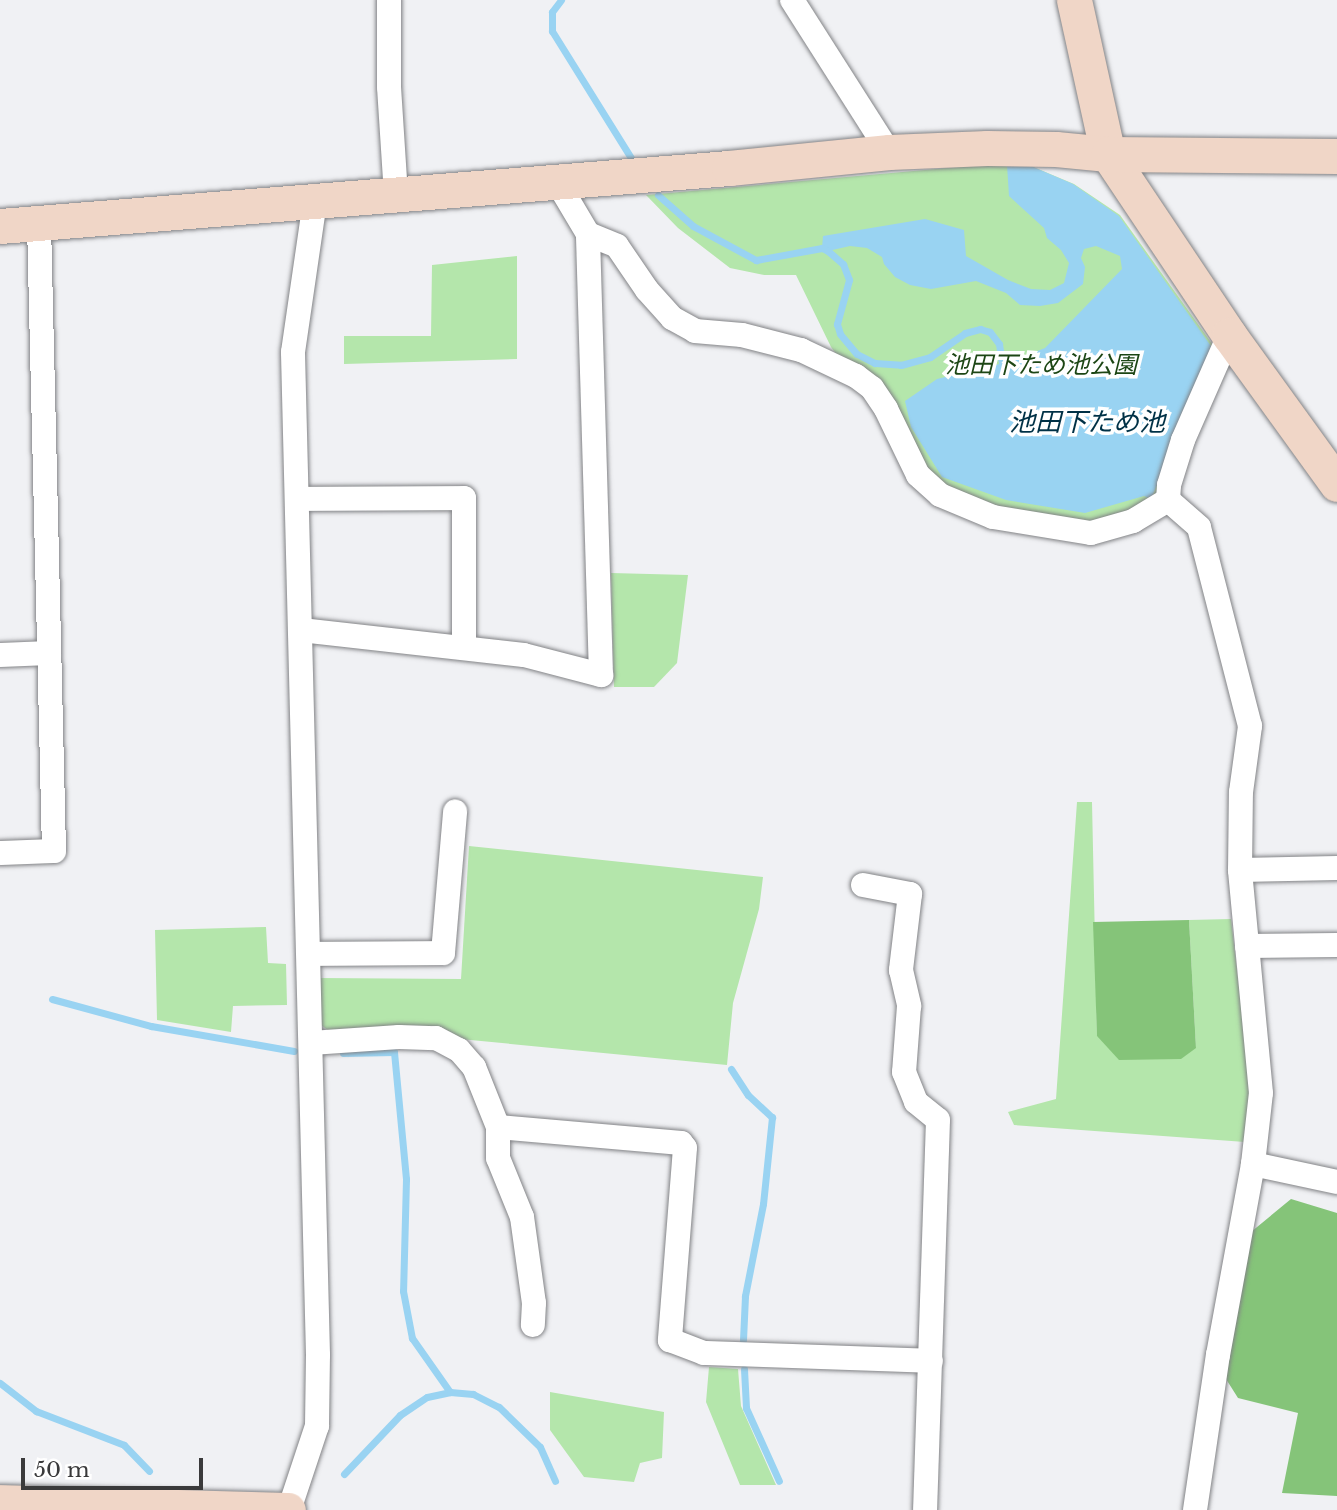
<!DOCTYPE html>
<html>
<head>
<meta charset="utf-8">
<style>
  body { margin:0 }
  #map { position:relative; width:1337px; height:1510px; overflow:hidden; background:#f0f1f4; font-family:"Libre Baskerville","Noto Sans JP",serif }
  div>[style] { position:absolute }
  .green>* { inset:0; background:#b4e6ab }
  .forest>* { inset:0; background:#85c479 }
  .water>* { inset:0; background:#99d3f2 }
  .stream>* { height:7px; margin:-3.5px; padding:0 3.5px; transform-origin:3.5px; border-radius:3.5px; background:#99d3f2 }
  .roads { filter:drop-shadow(0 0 2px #828386) drop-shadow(0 0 2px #828386) }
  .street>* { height:24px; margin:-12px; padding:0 12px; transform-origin:12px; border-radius:12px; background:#fff }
  .secondary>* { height:35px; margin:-17.5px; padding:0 17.5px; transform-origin:17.5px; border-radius:17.5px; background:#f0d6c7 }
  span { translate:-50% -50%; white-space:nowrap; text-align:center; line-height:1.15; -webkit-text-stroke:7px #fff; paint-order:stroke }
  .park-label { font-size:24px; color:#1c4614; font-style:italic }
  .water-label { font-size:26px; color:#003146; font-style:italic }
  .scale { position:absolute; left:21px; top:1458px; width:182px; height:32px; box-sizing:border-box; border:4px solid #3a3a3b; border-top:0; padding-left:9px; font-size:21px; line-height:24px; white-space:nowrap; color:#3a3a3b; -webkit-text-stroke:5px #fff; paint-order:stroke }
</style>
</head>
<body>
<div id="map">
  <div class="green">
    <i style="clip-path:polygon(992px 164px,1031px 166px,1074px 184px,1120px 215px,1215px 348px,1152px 503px,1097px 522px,1071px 524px,956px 495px,924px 472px,831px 347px,796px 275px,764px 275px,730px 268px,678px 228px,646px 195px)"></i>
    <i style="clip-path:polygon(517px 256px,517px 359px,344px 364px,344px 336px,431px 336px,432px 265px)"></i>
    <i style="clip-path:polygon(611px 573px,688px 575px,677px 663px,654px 687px,614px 687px)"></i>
    <i style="clip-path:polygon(1077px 802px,1092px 802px,1097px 1036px,1196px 1048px,1189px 920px,1231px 919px,1252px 1098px,1245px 1142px,1014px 1125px,1008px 1112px,1056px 1099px)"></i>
    <i style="clip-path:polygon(469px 846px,763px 877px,759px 909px,733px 1003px,727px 1065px,460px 1039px,333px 1034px,321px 1025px,319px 978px,461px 979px)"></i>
    <i style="clip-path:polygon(266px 927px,268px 963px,286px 964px,287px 1005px,233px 1006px,231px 1032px,157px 1020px,155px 930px)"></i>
    <i style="clip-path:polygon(709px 1367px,738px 1369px,741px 1406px,776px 1485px,740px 1485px,706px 1402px)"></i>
    <i style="clip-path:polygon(550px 1392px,664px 1412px,662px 1458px,640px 1463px,634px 1482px,584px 1477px,550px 1430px)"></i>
  </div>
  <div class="forest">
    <i style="clip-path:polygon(1189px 920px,1196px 1048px,1181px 1059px,1119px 1060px,1097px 1036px,1093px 922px)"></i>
    <i style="clip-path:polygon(1291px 1199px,1337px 1213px,1337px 1496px,1282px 1493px,1298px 1413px,1238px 1398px,1226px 1379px,1251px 1232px)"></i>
  </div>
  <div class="water">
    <i style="clip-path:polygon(1007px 165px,1031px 166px,1073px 184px,1119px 216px,1213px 349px,1151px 499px,1144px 496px,1085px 513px,1006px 500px,942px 477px,911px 427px,905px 401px,937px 379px,1012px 361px,1045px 348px,1122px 269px,1120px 256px,1096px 246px,1084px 249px,1081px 258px,1085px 267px,1083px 284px,1058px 303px,1040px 306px,1020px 305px,1006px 293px,976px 281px,931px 289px,910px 285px,895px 277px,884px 264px,882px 257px,867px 248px,850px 246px,828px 251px,822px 248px,823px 236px,925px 219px,964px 230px,966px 256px,1008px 280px,1031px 289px,1050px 290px,1064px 283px,1069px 263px,1061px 250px,1047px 238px,1044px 228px,1009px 196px)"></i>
  </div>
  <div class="stream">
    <i style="left:561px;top:0;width:15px;rotate:127deg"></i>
    <i style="left:552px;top:12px;width:19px;rotate:90deg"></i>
    <i style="left:552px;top:31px;width:153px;rotate:58.1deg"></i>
    <i style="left:658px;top:195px;width:47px;rotate:41.5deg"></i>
    <i style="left:693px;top:226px;width:72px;rotate:28.4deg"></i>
    <i style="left:756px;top:260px;width:67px;rotate:-10.3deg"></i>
    <i style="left:822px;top:248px;width:7px;rotate:27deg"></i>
    <i style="left:828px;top:251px;width:20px;rotate:41deg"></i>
    <i style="left:843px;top:264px;width:17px;rotate:69deg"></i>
    <i style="left:849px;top:280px;width:46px;rotate:105.3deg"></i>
    <i style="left:837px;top:324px;width:10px;rotate:73deg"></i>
    <i style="left:840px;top:334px;width:26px;rotate:50deg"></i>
    <i style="left:857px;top:354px;width:20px;rotate:27deg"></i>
    <i style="left:875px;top:363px;width:26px;rotate:4deg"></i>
    <i style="left:901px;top:365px;width:30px;rotate:-15deg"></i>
    <i style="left:930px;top:357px;width:42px;rotate:-34.4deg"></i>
    <i style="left:965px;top:333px;width:16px;rotate:-15deg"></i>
    <i style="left:980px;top:329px;width:10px;rotate:17deg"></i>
    <i style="left:990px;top:332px;width:15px;rotate:53deg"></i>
    <i style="left:999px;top:344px;width:19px;rotate:81deg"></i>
    <i style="left:52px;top:999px;width:103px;rotate:15.3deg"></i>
    <i style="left:151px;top:1026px;width:145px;rotate:9.9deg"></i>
    <i style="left:343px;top:1053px;width:51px;rotate:-1.1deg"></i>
    <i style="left:394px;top:1052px;width:128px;rotate:84.6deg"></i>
    <i style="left:406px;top:1179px;width:112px;rotate:91.5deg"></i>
    <i style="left:403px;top:1291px;width:48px;rotate:79.2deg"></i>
    <i style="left:412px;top:1338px;width:66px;rotate:54.9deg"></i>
    <i style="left:731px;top:1069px;width:31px;rotate:57deg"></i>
    <i style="left:748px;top:1095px;width:33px;rotate:43deg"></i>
    <i style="left:772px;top:1117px;width:87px;rotate:95.9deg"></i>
    <i style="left:763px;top:1204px;width:94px;rotate:101.1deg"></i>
    <i style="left:745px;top:1296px;width:44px;rotate:92.6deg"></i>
    <i style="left:744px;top:1369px;width:39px;rotate:87deg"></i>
    <i style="left:746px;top:1408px;width:80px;rotate:65.7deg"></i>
    <i style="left:0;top:1383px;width:46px;rotate:37.9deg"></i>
    <i style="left:36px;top:1411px;width:94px;rotate:21.1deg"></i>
    <i style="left:124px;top:1445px;width:36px;rotate:46deg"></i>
    <i style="left:344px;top:1474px;width:81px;rotate:-46.5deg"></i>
    <i style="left:400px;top:1415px;width:32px;rotate:-34deg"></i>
    <i style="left:427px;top:1397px;width:24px;rotate:-12deg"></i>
    <i style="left:450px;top:1392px;width:23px;rotate:5deg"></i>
    <i style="left:473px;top:1394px;width:29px;rotate:27deg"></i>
    <i style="left:499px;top:1407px;width:57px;rotate:44.3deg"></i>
    <i style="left:540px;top:1447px;width:37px;rotate:66deg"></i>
  </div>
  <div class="roads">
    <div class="street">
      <i style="left:389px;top:0;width:87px;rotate:90deg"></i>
      <i style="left:389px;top:87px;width:108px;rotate:86.3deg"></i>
      <i style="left:792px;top:0;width:180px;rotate:57.5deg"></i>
      <i style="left:556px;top:180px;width:63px;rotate:59.3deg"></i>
      <i style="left:588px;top:234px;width:31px;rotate:22deg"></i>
      <i style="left:617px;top:246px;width:53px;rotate:55.7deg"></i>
      <i style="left:647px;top:290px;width:38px;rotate:48deg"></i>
      <i style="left:672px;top:318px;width:26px;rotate:29deg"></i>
      <i style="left:695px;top:331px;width:47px;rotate:4.9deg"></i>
      <i style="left:742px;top:335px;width:61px;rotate:14.3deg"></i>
      <i style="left:801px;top:350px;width:61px;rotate:25.3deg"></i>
      <i style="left:856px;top:376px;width:20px;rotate:37deg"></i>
      <i style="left:872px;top:388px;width:25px;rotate:56deg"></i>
      <i style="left:886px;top:409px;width:73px;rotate:64.1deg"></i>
      <i style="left:918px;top:475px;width:30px;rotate:42deg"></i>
      <i style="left:940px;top:495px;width:57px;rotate:22.5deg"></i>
      <i style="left:993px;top:517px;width:99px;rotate:9.3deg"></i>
      <i style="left:1091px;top:533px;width:44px;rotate:-15.9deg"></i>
      <i style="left:1133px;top:521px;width:41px;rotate:-31deg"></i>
      <i style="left:298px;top:499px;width:166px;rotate:-0.3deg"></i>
      <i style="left:464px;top:498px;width:150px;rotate:90deg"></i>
      <i style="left:301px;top:630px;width:224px;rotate:6.4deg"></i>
      <i style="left:524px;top:655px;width:80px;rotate:14.6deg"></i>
      <i style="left:601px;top:675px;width:441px;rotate:-91.7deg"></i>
      <i style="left:0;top:655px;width:49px;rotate:-2.3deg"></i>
      <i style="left:0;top:853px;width:54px;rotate:-2.1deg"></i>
      <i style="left:54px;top:851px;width:628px;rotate:-91.37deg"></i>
      <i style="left:1240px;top:870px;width:97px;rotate:-1.2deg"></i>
      <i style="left:863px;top:885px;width:48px;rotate:10.8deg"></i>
      <i style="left:910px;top:894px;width:77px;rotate:96.8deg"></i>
      <i style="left:901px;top:970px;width:37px;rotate:77deg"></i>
      <i style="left:909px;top:1006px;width:66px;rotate:94.3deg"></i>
      <i style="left:904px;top:1072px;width:32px;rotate:68deg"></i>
      <i style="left:916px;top:1102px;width:28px;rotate:39deg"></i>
      <i style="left:938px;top:1120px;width:390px;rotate:91.9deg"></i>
      <i style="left:1247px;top:946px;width:90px;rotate:-0.6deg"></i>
      <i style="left:309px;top:954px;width:134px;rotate:-0.4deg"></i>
      <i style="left:443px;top:953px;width:142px;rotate:-85.1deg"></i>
      <i style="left:311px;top:1043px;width:88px;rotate:-3.9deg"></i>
      <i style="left:399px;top:1037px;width:37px;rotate:2deg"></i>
      <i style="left:436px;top:1038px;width:26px;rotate:28deg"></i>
      <i style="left:459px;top:1050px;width:23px;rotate:49deg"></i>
      <i style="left:474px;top:1067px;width:65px;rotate:68.2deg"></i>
      <i style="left:498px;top:1127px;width:31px;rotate:90deg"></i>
      <i style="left:498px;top:1158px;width:64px;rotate:67.9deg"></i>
      <i style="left:522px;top:1217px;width:87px;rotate:82.1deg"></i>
      <i style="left:534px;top:1303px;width:22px;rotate:93deg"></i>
      <i style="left:498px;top:1127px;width:184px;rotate:5deg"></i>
      <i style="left:681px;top:1143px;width:6px;rotate:51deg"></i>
      <i style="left:685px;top:1148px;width:193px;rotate:94.5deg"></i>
      <i style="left:670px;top:1340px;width:36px;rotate:21deg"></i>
      <i style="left:704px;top:1353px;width:227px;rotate:2deg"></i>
      <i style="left:1253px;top:1164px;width:86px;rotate:12.1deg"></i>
      <i style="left:289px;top:1510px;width:89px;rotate:-71.6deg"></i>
      <i style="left:317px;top:1426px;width:71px;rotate:-89.2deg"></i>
      <i style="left:318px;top:1355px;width:1003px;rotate:-91.43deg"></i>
      <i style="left:293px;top:352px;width:152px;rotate:-81.7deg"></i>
      <i style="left:1195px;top:1510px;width:157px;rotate:-81.6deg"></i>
      <i style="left:1218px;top:1355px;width:194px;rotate:-79.6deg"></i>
      <i style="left:1253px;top:1164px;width:71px;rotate:-83.6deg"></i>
      <i style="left:1261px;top:1093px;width:224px;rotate:-95.4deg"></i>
      <i style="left:1240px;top:870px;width:78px;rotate:-89.3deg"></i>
      <i style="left:1241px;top:792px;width:67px;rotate:-82.2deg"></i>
      <i style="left:1250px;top:726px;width:205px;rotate:-104.4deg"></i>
      <i style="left:1199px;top:527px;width:41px;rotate:-138.9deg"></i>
      <i style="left:1168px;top:500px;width:15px;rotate:-86deg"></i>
      <i style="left:1169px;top:485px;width:47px;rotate:-72.7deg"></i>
      <i style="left:1183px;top:440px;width:115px;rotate:-66.3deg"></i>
    </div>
    <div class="secondary">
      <i style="left:1074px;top:0;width:158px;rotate:77.6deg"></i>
      <i style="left:1108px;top:154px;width:218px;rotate:56.2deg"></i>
      <i style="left:1229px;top:335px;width:184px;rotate:54.1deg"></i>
      <i style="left:0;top:226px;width:731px;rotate:-4.55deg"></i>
      <i style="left:729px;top:168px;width:161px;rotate:-5.7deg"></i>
      <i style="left:889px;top:152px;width:98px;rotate:-2.3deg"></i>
      <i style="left:987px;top:148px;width:69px;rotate:0.8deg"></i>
      <i style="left:1056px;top:149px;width:52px;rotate:5.5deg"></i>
      <i style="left:1108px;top:154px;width:229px;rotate:0.5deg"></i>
      <i style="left:0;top:1502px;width:288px;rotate:1.6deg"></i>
    </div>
  </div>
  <div class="park-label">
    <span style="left:1041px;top:365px">池田下ため池公園</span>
  </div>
  <div class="water-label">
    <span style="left:1087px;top:423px">池田下ため池</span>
  </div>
  <div class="scale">50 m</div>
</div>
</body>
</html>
